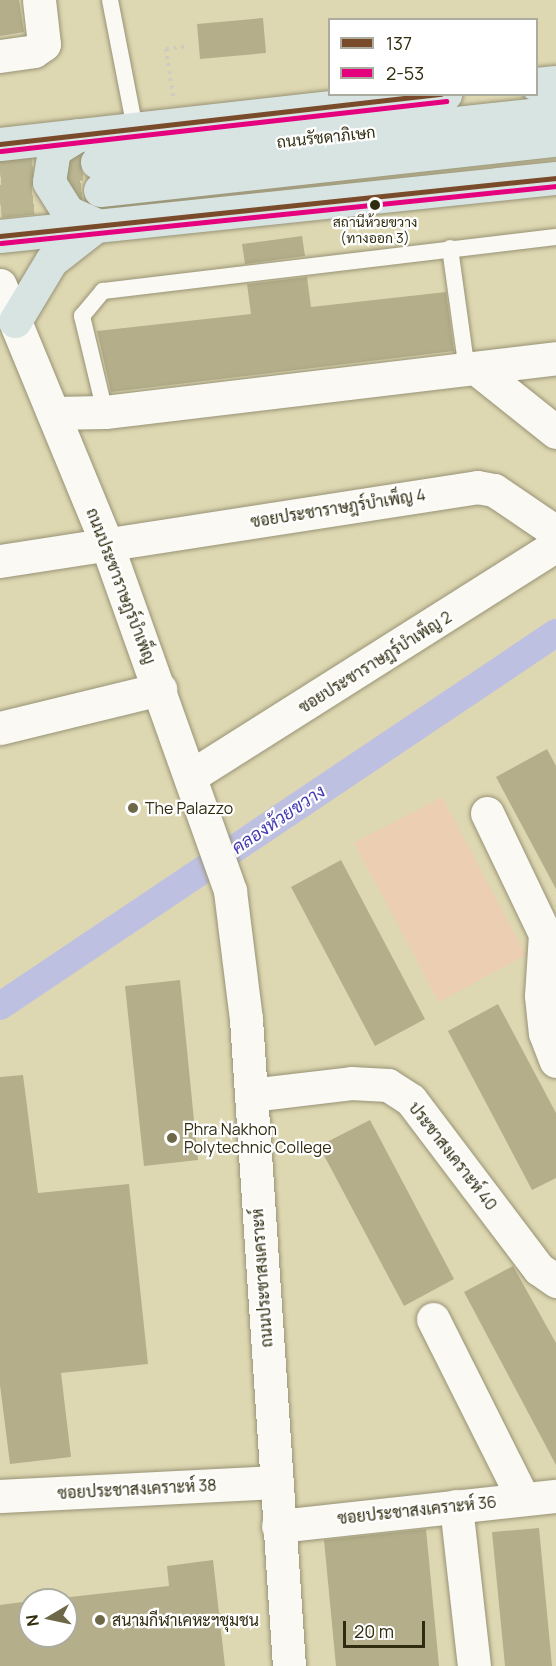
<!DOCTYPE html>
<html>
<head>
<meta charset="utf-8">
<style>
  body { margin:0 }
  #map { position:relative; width:556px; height:1666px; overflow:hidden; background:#ded8b2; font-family:Manrope,Sarabun,sans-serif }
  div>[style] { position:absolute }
  .green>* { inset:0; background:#ecceb3 }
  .canal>* { height:28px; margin:-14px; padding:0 14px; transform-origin:14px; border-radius:14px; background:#bec0e1 }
  .building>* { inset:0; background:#b4ae8a }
  .primary-tunnel>* { height:33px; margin-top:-16.5px; transform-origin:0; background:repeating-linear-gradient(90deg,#bbb691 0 33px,transparent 0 49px) }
  .path>* { height:4px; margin-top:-2px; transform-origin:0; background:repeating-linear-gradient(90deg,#ceccc0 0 3px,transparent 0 7.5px) }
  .roads { filter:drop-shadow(0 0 2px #989376) drop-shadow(0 0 2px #989376) }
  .service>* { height:16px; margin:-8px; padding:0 8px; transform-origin:8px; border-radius:8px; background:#faf9f3 }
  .minor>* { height:33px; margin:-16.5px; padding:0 16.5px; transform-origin:16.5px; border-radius:16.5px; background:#faf9f3 }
  .secondary>* { height:33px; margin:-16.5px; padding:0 16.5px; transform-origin:16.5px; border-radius:16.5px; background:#faf9f3 }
  .primary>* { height:33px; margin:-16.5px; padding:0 16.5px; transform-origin:16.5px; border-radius:16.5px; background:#d8e4e2 }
  .bus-1>* { height:4.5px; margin:-2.25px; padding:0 2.25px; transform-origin:2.25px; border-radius:2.25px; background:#7a4b2a }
  .bus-2>* { height:4.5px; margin:-2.25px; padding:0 2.25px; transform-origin:2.25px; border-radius:2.25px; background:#e5007d }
  .dots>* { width:16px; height:16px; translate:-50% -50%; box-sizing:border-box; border:3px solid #fff; border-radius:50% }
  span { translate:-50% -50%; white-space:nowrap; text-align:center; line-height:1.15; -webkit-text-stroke:4.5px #fff; paint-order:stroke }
  .bus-label { font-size:14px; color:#302c0f }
  .street-label { font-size:16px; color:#302c0f }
  .poi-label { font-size:16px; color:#302c0f }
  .left { translate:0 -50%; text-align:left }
  .water-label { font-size:18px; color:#473bb3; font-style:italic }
  .legend { position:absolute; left:328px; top:18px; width:210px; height:78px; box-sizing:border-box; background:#fff; border:2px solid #acab9f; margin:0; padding:8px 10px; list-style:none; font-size:18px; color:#302c0f }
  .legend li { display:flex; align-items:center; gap:12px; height:30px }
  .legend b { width:30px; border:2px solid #acab9f }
  .north { position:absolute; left:18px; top:1588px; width:60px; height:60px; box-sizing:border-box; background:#fff; border:2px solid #acab9f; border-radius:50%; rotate:261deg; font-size:16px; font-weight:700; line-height:24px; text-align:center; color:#302c0f }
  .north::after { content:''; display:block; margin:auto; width:21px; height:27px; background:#6d6848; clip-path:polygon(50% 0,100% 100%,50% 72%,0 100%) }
  .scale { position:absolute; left:343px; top:1621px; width:82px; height:27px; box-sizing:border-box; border:3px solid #302c0f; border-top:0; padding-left:8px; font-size:18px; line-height:21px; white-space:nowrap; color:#302c0f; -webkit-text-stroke:4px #fff; paint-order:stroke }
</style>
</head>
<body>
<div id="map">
  <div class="green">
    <i style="clip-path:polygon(442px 797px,526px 955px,439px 1002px,354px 843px)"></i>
  </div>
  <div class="canal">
    <i style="left:0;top:1006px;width:670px;rotate:-33.86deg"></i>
  </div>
  <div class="building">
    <i style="clip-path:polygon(0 0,19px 0,24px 32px,0 36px)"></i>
    <i style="clip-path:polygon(263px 18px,266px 53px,200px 59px,197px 24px)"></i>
    <i style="clip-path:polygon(302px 236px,305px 256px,245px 264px,242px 244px)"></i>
    <i style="clip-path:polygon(307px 277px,311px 307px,446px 292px,454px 351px,111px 392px,97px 331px,251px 314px,247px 284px)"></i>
    <i style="clip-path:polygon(547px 749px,556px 766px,556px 889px,496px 777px)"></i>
    <i style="clip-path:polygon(341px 860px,425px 1019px,375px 1046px,291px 887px)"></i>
    <i style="clip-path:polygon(180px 980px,198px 1160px,144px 1166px,125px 986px)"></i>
    <i style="clip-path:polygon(498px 1004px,556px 1113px,556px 1178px,532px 1190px,448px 1031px)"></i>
    <i style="clip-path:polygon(23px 1075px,38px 1193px,129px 1184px,148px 1364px,61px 1373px,71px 1457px,10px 1464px,0 1385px,0 1077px)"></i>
    <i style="clip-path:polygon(370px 1120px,454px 1279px,404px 1306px,319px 1146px)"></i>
    <i style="clip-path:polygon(513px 1266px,556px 1343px,556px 1465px,464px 1292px)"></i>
    <i style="clip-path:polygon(539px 1528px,552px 1666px,505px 1666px,492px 1532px)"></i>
    <i style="clip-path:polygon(426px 1529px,439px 1666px,336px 1666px,324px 1540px)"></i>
    <i style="clip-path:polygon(213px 1560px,225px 1666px,0 1666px,0 1605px,30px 1601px,30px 1636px,66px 1636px,66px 1600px,43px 1600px,169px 1586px,167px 1566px)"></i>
  </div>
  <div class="primary-tunnel">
    <i style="left:0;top:172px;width:98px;rotate:-5.9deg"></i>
    <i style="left:0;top:201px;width:101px;rotate:-6.3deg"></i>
  </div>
  <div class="path">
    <i style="left:173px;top:96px;width:48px;rotate:-98.5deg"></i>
    <i style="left:166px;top:49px;width:22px;rotate:-8deg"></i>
  </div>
  <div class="roads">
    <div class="service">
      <i style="left:110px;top:0;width:131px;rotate:79deg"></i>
      <i style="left:450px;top:248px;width:123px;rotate:82.1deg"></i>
      <i style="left:105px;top:412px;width:99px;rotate:-103.5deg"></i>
      <i style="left:82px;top:316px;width:33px;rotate:-50deg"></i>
      <i style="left:103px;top:291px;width:456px;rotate:-6.8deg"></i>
    </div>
    <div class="minor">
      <i style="left:0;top:56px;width:34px;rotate:-8deg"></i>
      <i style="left:34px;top:51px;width:12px;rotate:-35deg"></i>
      <i style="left:44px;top:44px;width:44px;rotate:-96.5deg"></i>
      <i style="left:477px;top:369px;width:101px;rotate:38.6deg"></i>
      <i style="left:53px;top:413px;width:52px;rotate:-1.1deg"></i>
      <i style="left:105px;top:412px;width:454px;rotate:-6.8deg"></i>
      <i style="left:0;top:561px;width:483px;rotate:-8.8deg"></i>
      <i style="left:477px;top:487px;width:17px;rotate:10deg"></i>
      <i style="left:494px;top:490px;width:75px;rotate:34.1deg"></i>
      <i style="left:0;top:728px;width:165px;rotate:-13.7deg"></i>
      <i style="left:191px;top:776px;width:432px;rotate:-32.3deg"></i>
      <i style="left:487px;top:813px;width:134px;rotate:64.4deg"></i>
      <i style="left:545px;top:934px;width:18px;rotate:52deg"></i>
      <i style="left:545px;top:934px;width:62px;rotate:93.7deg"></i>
      <i style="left:541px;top:996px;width:37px;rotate:84deg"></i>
      <i style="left:545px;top:1033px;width:30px;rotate:69deg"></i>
      <i style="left:251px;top:1095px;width:101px;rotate:-6.8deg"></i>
      <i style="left:351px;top:1083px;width:37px;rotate:3deg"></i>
      <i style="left:388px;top:1085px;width:27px;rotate:33deg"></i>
      <i style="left:411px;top:1100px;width:212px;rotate:52.9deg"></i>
      <i style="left:539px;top:1269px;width:21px;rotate:35deg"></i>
      <i style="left:433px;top:1319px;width:201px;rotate:63.4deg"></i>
      <i style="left:0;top:1496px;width:275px;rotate:-2.9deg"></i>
      <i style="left:456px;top:1506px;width:161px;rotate:83.6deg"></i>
      <i style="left:278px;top:1526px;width:280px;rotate:-6.2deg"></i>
    </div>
    <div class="secondary">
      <i style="left:0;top:285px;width:281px;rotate:67.6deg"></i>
      <i style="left:107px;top:545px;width:367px;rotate:70.4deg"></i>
      <i style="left:230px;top:891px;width:129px;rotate:82.9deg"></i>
      <i style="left:246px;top:1019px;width:648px;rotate:86.2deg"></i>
    </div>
    <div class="primary">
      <i style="left:536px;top:84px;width:20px;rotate:-6deg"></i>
      <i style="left:78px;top:135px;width:28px;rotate:148deg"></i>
      <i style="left:54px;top:150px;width:32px;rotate:99deg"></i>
      <i style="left:49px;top:182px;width:36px;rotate:58deg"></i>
      <i style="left:68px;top:212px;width:32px;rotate:24deg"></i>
      <i style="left:0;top:144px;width:448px;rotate:-6.4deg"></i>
      <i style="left:97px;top:162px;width:462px;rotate:-6.2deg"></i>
      <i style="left:100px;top:190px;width:459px;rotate:-6.3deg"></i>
      <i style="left:0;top:236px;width:559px;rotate:-5.96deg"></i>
      <i style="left:15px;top:321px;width:70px;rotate:-59deg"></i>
      <i style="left:51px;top:261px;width:58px;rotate:-38deg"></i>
    </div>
  </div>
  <div class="bus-1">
    <i style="left:0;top:144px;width:444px;rotate:-6.5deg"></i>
    <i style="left:0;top:236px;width:559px;rotate:-5.96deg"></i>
  </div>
  <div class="bus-2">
    <i style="left:1px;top:151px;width:448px;rotate:-6.4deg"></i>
    <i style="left:1px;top:243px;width:558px;rotate:-5.86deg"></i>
  </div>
  <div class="dots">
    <i style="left:375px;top:205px;background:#302c0f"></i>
    <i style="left:133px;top:808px;background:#6d6848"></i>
    <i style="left:172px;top:1138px;background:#6d6848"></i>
    <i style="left:100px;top:1620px;background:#6d6848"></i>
  </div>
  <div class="bus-label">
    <span style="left:375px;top:230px">สถานีห้วยขวาง<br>(ทางออก 3)</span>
  </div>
  <div class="street-label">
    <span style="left:326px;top:137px;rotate:-6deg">ถนนรัชดาภิเษก</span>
    <span style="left:338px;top:508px;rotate:-9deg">ซอยประชาราษฎร์บำเพ็ญ 4</span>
    <span style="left:121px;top:586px;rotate:69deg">ถนนประชาราษฎร์บำเพ็ญ</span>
    <span style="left:375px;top:662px;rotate:-32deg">ซอยประชาราษฎร์บำเพ็ญ 2</span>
    <span style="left:453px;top:1156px;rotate:52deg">ประชาสงเคราะห์ 40</span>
    <span style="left:262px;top:1278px;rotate:-94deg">ถนนประชาสงเคราะห์</span>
    <span style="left:137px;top:1489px;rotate:-3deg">ซอยประชาสงเคราะห์ 38</span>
    <span style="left:417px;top:1510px;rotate:-6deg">ซอยประชาสงเคราะห์ 36</span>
  </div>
  <div class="poi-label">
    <span class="left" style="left:145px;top:808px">The Palazzo</span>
    <span class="left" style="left:184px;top:1138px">Phra Nakhon<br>Polytechnic College</span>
    <span class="left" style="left:112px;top:1620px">สนามกีฬาเคหะฯชุมชน</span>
  </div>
  <div class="water-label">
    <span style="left:278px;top:819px;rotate:-34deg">คลองห้วยขวาง</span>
  </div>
  <ul class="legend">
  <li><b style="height:8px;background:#7a4b2a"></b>137</li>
  <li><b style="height:8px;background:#e5007d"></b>2-53</li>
  </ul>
  <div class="north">N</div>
  <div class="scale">20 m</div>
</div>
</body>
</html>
